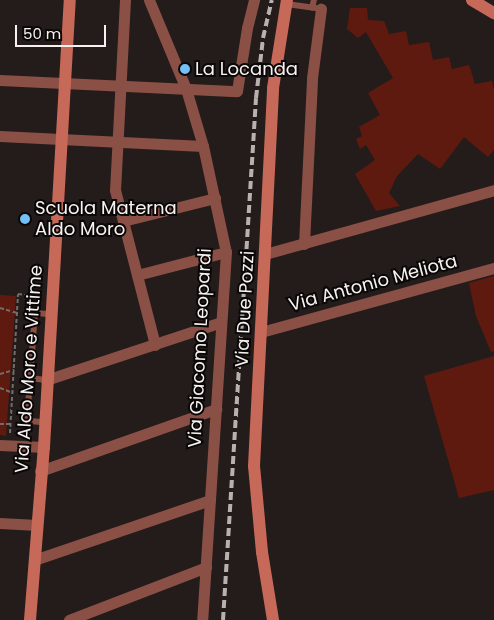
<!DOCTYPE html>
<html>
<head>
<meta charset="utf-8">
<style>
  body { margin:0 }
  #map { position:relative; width:494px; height:620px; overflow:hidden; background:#231c1b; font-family:Poppins,sans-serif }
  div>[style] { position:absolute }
  .green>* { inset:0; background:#5f1a10 }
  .path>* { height:2px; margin-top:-1px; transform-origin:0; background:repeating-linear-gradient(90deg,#726c6b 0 4px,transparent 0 6.5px) }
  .lane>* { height:5.5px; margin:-2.75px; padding:0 2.75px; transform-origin:2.75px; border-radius:2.75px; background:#8a4f45 }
  .street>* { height:11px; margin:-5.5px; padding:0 5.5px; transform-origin:5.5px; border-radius:5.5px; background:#8a4f45 }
  .secondary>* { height:12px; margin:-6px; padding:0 6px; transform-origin:6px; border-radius:6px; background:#c76959 }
  .rail>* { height:4px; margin-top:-2px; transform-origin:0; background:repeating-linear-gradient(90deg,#b7b1b0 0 8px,transparent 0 12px) }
  .dots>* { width:14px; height:14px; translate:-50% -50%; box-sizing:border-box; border:2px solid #0a0707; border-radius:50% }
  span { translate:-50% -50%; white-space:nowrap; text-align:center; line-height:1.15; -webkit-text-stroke:4px #0a0707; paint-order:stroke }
  .poi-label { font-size:18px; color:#f7f2f1 }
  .left { translate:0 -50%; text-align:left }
  .street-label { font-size:18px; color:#f7f2f1 }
  .scale { position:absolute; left:15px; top:25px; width:91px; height:22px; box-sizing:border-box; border:2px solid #f7f2f1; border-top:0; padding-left:6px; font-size:15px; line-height:18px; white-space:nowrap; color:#f7f2f1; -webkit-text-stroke:4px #0a0707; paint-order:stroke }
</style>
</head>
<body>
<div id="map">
  <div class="green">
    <i style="clip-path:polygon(350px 8px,367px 8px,368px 20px,384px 21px,389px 34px,406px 31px,409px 45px,429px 42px,433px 60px,449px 57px,452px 69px,469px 65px,475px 84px,492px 81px,494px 90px,494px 150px,488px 157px,464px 137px,440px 169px,418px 154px,397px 176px,389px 193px,400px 206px,376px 211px,355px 174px,375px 160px,366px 145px,360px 149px,356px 139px,362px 136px,359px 127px,380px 115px,368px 93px,393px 78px,366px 32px,358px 38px,347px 29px)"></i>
    <i style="clip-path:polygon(494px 276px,494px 351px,491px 352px,476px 316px,469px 283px)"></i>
    <i style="clip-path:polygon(0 295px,16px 296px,6px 436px,0 435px)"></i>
    <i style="clip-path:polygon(494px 356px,494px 490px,459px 498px,424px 376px)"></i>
  </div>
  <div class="path">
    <i style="left:0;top:308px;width:18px;rotate:16deg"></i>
    <i style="left:0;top:374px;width:15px;rotate:-16deg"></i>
    <i style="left:0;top:388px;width:14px;rotate:21deg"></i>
    <i style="left:0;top:424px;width:10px"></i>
    <i style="left:10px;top:433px;width:139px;rotate:-86.7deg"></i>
    <i style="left:18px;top:294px;width:18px;rotate:6deg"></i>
    <i style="left:36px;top:296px;width:8px;rotate:97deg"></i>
  </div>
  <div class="lane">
    <i style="left:287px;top:4px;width:34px;rotate:8deg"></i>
    <i style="left:312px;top:8px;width:8px;rotate:-76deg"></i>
    <i style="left:30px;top:378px;width:16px;rotate:7deg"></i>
    <i style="left:45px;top:423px;width:18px;rotate:-174deg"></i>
    <i style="left:27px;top:421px;width:108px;rotate:-85.8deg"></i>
    <i style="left:35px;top:313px;width:16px;rotate:4deg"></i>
  </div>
  <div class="street">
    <i style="left:125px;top:0;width:190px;rotate:93deg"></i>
    <i style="left:115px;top:190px;width:160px;rotate:75.5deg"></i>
    <i style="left:149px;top:0;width:96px;rotate:67.4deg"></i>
    <i style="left:186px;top:89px;width:59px;rotate:73.4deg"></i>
    <i style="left:203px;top:146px;width:108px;rotate:77.8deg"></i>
    <i style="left:226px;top:252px;width:369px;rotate:93.7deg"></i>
    <i style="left:0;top:80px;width:237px;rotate:2.7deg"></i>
    <i style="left:237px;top:91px;width:64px;rotate:-81deg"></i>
    <i style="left:247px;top:28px;width:29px;rotate:-76deg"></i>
    <i style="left:0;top:136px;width:203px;rotate:2.8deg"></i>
    <i style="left:123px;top:221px;width:95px;rotate:-14deg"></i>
    <i style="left:304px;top:244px;width:166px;rotate:-87.2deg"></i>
    <i style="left:312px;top:78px;width:70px;rotate:-82.6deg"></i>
    <i style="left:265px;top:254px;width:238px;rotate:-15.6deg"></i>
    <i style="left:137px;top:275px;width:92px;rotate:-14.5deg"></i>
    <i style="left:261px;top:332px;width:242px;rotate:-15.4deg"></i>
    <i style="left:46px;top:380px;width:184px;rotate:-18.3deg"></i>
    <i style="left:0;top:445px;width:44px;rotate:2.6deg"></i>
    <i style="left:40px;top:471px;width:187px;rotate:-19.4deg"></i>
    <i style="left:0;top:523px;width:37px;rotate:3deg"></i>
    <i style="left:34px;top:560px;width:186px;rotate:-18.8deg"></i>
    <i style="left:69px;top:620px;width:147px;rotate:-21.1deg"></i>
  </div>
  <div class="secondary">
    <i style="left:472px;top:0;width:26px;rotate:31deg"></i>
    <i style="left:30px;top:620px;width:174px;rotate:-85.4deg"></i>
    <i style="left:44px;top:447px;width:448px;rotate:-86.7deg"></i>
    <i style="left:273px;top:620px;width:69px;rotate:-99.2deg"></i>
    <i style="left:262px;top:552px;width:86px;rotate:-95.3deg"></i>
    <i style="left:254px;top:466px;width:378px;rotate:-87.1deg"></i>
    <i style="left:273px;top:88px;width:89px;rotate:-81deg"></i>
  </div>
  <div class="rail">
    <i style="left:223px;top:620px;width:523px;rotate:-86.38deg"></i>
    <i style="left:256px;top:98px;width:60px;rotate:-83.3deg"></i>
    <i style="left:263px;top:38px;width:39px;rotate:-77deg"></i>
  </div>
  <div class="dots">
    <i style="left:185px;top:69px;background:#74c0f6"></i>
    <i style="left:25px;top:219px;background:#74c0f6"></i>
  </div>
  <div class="poi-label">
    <span class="left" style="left:195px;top:69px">La Locanda</span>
    <span class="left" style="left:35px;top:219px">Scuola Materna<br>Aldo Moro</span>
  </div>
  <div class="street-label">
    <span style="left:373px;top:283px;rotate:-15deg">Via Antonio Meliota</span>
    <span style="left:245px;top:309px;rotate:-87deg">Via Due Pozzi</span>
    <span style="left:200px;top:348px;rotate:-87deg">Via Giacomo Leopardi</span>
    <span style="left:29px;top:369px;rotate:-86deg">Via Aldo Moro e Vittime</span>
  </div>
  <div class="scale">50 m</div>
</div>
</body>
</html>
